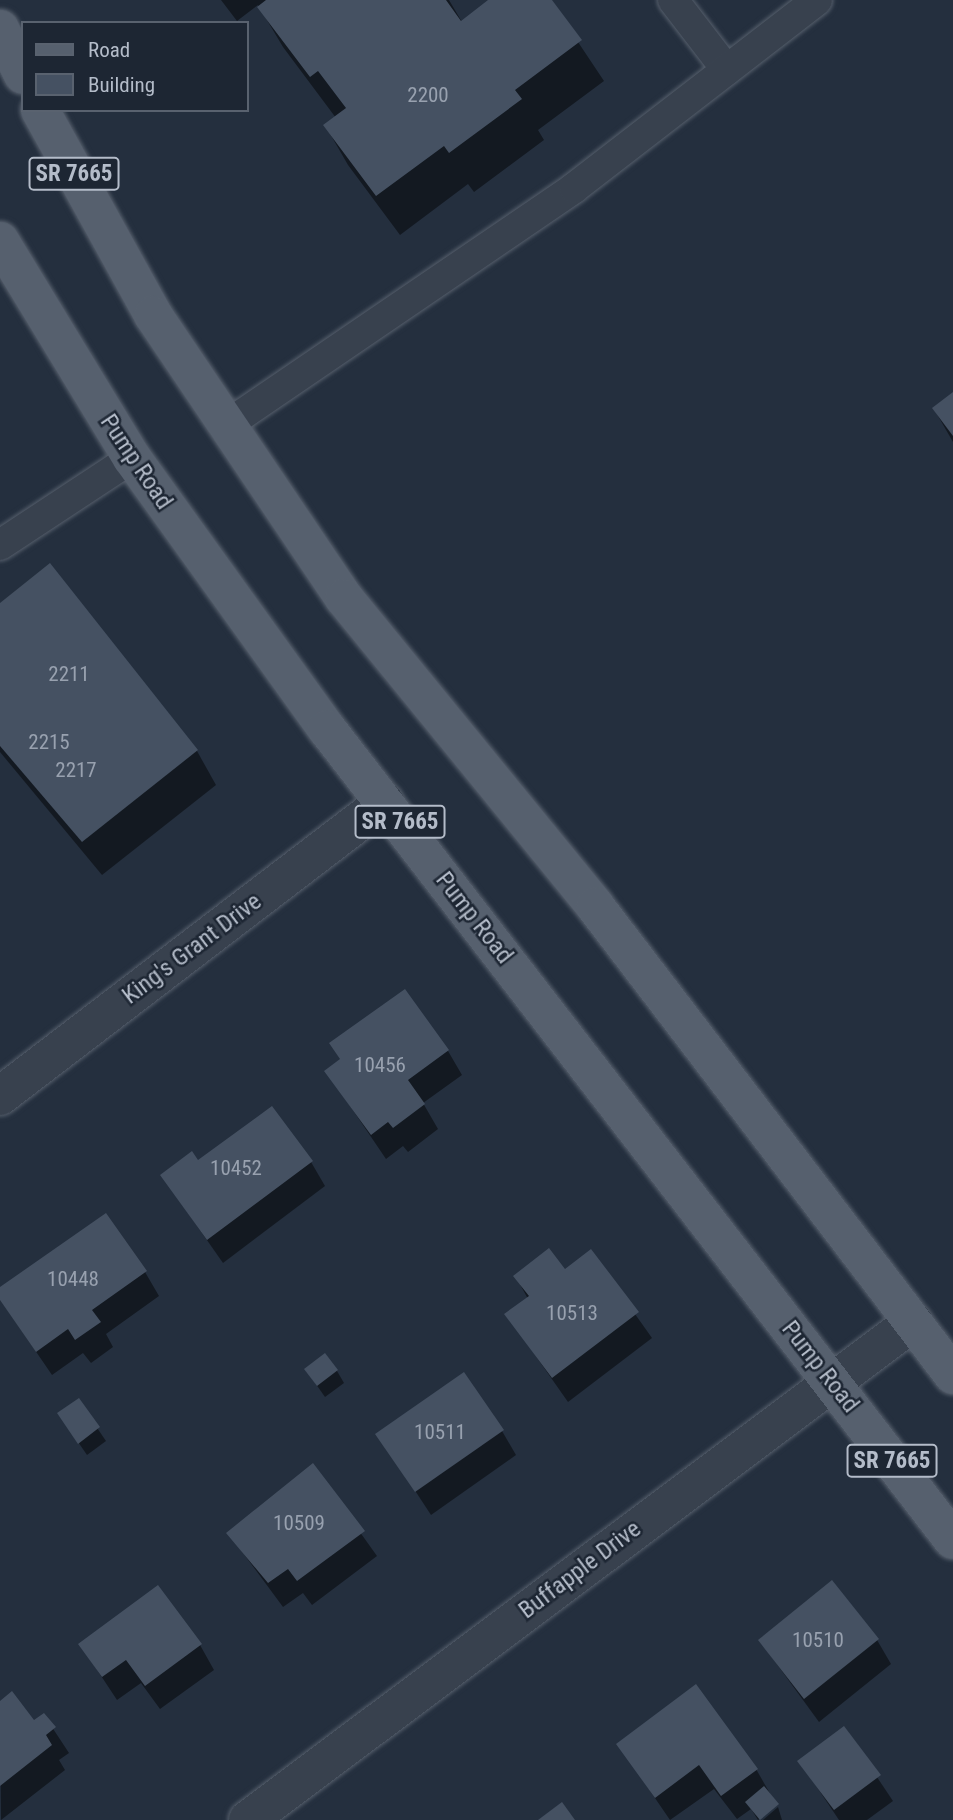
<!DOCTYPE html>
<html>
<head>
<meta charset="utf-8">
<style>
  body { margin:0 }
  #map { position:relative; width:953px; height:1820px; overflow:hidden; background:#242f3e; font-family:"Roboto Condensed",sans-serif }
  div>[style] { position:absolute }
  .shadow>* { inset:0; background:#0007 }
  .building>* { inset:0; background:#455162 }
  .roads { filter:drop-shadow(0 0 2px #565f6c) drop-shadow(0 0 2px #565f6c) }
  .service>* { height:30px; margin:-15px; padding:0 15px; transform-origin:15px; border-radius:15px; background:#38414e }
  .minor>* { height:38px; margin:-19px; padding:0 19px; transform-origin:19px; border-radius:19px; background:#38414e }
  .primary>* { height:38px; margin:-19px; padding:0 19px; transform-origin:19px; border-radius:19px; background:#56606e }
  span { translate:-50% -50%; white-space:nowrap; text-align:center; line-height:1.15; -webkit-text-stroke:5px #1d2633; paint-order:stroke }
  .number-label { font-size:21px; color:#98a1af }
  .number-label span { -webkit-text-stroke-width:0 }
  .shield-label span { padding:2px 5px; background:#1d2633; border:2px solid; border-radius:5px; -webkit-text-stroke-width:0 }
  .shield-label { font-size:23px; color:#b4bcc9; font-weight:700 }
  .street-label { font-size:24px; color:#b4bcc9 }
  .legend { position:absolute; left:21px; top:21px; width:228px; height:91px; box-sizing:border-box; background:#1d2633; border:2px solid #59626f; margin:0; padding:9px 12px; list-style:none; font-size:21px; color:#b4bcc9 }
  .legend li { display:flex; align-items:center; gap:14px; height:35px }
  .legend b { width:35px; border:2px solid #59626f }
</style>
</head>
<body>
<div id="map">
  <div class="shadow">
    <i style="clip-path:polygon(221px 0,449px 0,462px 22px,491px 0,550px 0,604px 81px,538px 130px,544px 140px,474px 192px,468px 184px,400px 235px,348px 165px,325px 125px,336px 118px,283px 47px,258px 5px,237px 21px)"></i>
    <i style="clip-path:polygon(953px 395px,953px 442px,934px 409px)"></i>
    <i style="clip-path:polygon(50px 565px,197px 751px,216px 785px,102px 875px,0 752px,0 605px)"></i>
    <i style="clip-path:polygon(448px 1051px,462px 1075px,423px 1103px,438px 1129px,408px 1152px,403px 1146px,386px 1159px,327px 1072px)"></i>
    <i style="clip-path:polygon(311px 1162px,325px 1186px,223px 1263px,162px 1176px,198px 1163px)"></i>
    <i style="clip-path:polygon(591px 1252px,652px 1338px,568px 1402px,507px 1315px,528px 1299px,516px 1277px,565px 1272px)"></i>
    <i style="clip-path:polygon(145px 1272px,159px 1296px,106px 1334px,113px 1347px,91px 1363px,83px 1353px,52px 1375px,0 1299px,0 1289px)"></i>
    <i style="clip-path:polygon(306px 1370px,337px 1371px,344px 1383px,325px 1397px)"></i>
    <i style="clip-path:polygon(78px 1400px,106px 1441px,87px 1455px,67px 1426px)"></i>
    <i style="clip-path:polygon(502px 1431px,516px 1455px,431px 1515px,378px 1434px)"></i>
    <i style="clip-path:polygon(312px 1465px,377px 1556px,312px 1605px,303px 1593px,283px 1607px,229px 1534px)"></i>
    <i style="clip-path:polygon(877px 1640px,891px 1664px,819px 1722px,760px 1641px)"></i>
    <i style="clip-path:polygon(80px 1644px,200px 1645px,214px 1670px,160px 1709px,141px 1683px,117px 1700px)"></i>
    <i style="clip-path:polygon(0 1703px,34px 1722px,44px 1715px,69px 1753px,59px 1760px,65px 1770px,1px 1820px)"></i>
    <i style="clip-path:polygon(844px 1728px,893px 1801px,867px 1820px,839px 1820px,800px 1762px)"></i>
    <i style="clip-path:polygon(618px 1744px,756px 1769px,776px 1804px,758px 1820px,751px 1809px,737px 1819px,714px 1789px,670px 1820px)"></i>
    <i style="clip-path:polygon(778px 1807px,782px 1820px,763px 1820px)"></i>
  </div>
  <div class="building">
    <i style="clip-path:polygon(266px 0,446px 0,461px 21px,488px 0,552px 0,582px 40px,515px 90px,522px 99px,449px 153px,444px 146px,376px 196px,323px 125px,346px 108px,318px 71px,310px 77px,257px 7px)"></i>
    <i style="clip-path:polygon(953px 392px,953px 436px,932px 408px)"></i>
    <i style="clip-path:polygon(50px 563px,198px 750px,82px 842px,0 746px,0 603px)"></i>
    <i style="clip-path:polygon(405px 989px,449px 1050px,408px 1080px,425px 1104px,393px 1128px,388px 1122px,371px 1135px,324px 1071px,340px 1059px,329px 1043px)"></i>
    <i style="clip-path:polygon(272px 1106px,313px 1161px,207px 1240px,160px 1175px,192px 1151px,198px 1160px)"></i>
    <i style="clip-path:polygon(106px 1213px,147px 1271px,92px 1310px,101px 1322px,75px 1340px,68px 1329px,36px 1352px,0 1300px,0 1287px)"></i>
    <i style="clip-path:polygon(549px 1248px,565px 1269px,591px 1249px,639px 1312px,552px 1378px,504px 1314px,529px 1296px,513px 1276px)"></i>
    <i style="clip-path:polygon(325px 1353px,338px 1370px,317px 1386px,304px 1369px)"></i>
    <i style="clip-path:polygon(464px 1372px,504px 1430px,415px 1492px,375px 1434px)"></i>
    <i style="clip-path:polygon(79px 1398px,100px 1427px,78px 1444px,57px 1413px)"></i>
    <i style="clip-path:polygon(313px 1463px,365px 1531px,297px 1581px,288px 1569px,268px 1583px,226px 1533px)"></i>
    <i style="clip-path:polygon(832px 1580px,879px 1639px,804px 1699px,758px 1640px)"></i>
    <i style="clip-path:polygon(158px 1585px,202px 1644px,145px 1686px,126px 1660px,102px 1677px,78px 1644px)"></i>
    <i style="clip-path:polygon(696px 1684px,758px 1769px,721px 1796px,699px 1765px,655px 1798px,616px 1744px)"></i>
    <i style="clip-path:polygon(12px 1691px,34px 1720px,44px 1713px,56px 1727px,46px 1735px,52px 1745px,0 1786px,0 1701px)"></i>
    <i style="clip-path:polygon(844px 1726px,881px 1775px,834px 1810px,797px 1761px)"></i>
    <i style="clip-path:polygon(764px 1786px,779px 1804px,760px 1820px,745px 1802px)"></i>
    <i style="clip-path:polygon(562px 1802px,575px 1820px,538px 1820px)"></i>
  </div>
  <div class="roads">
    <div class="service">
      <i style="left:673px;top:0;width:88px;rotate:52.4deg"></i>
      <i style="left:224px;top:427px;width:424px;rotate:-34.3deg"></i>
      <i style="left:574px;top:188px;width:307px;rotate:-37.7deg"></i>
      <i style="left:0;top:545px;width:158px;rotate:-33.4deg"></i>
    </div>
    <div class="minor">
      <i style="left:0;top:1096px;width:484px;rotate:-37.4deg"></i>
      <i style="left:248px;top:1820px;width:831px;rotate:-36.83deg"></i>
    </div>
    <div class="primary">
      <i style="left:0;top:29px;width:51px;rotate:63.4deg"></i>
      <i style="left:40px;top:110px;width:234px;rotate:61.1deg"></i>
      <i style="left:153px;top:315px;width:341px;rotate:56deg"></i>
      <i style="left:344px;top:598px;width:397px;rotate:50.8deg"></i>
      <i style="left:595px;top:906px;width:590px;rotate:52.64deg"></i>
      <i style="left:0;top:241px;width:254px;rotate:58.7deg"></i>
      <i style="left:132px;top:458px;width:334px;rotate:54.3deg"></i>
      <i style="left:327px;top:729px;width:1024px;rotate:52.34deg"></i>
    </div>
  </div>
  <div class="number-label">
    <span style="left:428px;top:95px">2200</span>
    <span style="left:69px;top:674px">2211</span>
    <span style="left:49px;top:742px">2215</span>
    <span style="left:76px;top:770px">2217</span>
    <span style="left:380px;top:1065px">10456</span>
    <span style="left:236px;top:1168px">10452</span>
    <span style="left:73px;top:1279px">10448</span>
    <span style="left:572px;top:1313px">10513</span>
    <span style="left:440px;top:1432px">10511</span>
    <span style="left:299px;top:1523px">10509</span>
    <span style="left:818px;top:1640px">10510</span>
  </div>
  <div class="shield-label">
    <span style="left:74px;top:174px">SR 7665</span>
    <span style="left:400px;top:822px">SR 7665</span>
    <span style="left:892px;top:1461px">SR 7665</span>
  </div>
  <div class="street-label">
    <span style="left:136px;top:462px;rotate:56deg">Pump Road</span>
    <span style="left:474px;top:918px;rotate:52deg">Pump Road</span>
    <span style="left:192px;top:949px;rotate:-37deg">King's Grant Drive</span>
    <span style="left:820px;top:1367px;rotate:52deg">Pump Road</span>
    <span style="left:580px;top:1570px;rotate:-37deg">Buffapple Drive</span>
  </div>
  <ul class="legend">
  <li><b style="height:9px;background:#56606e"></b>Road</li>
  <li><b style="height:19px;background:#455162"></b>Building</li>
  </ul>
</div>
</body>
</html>
